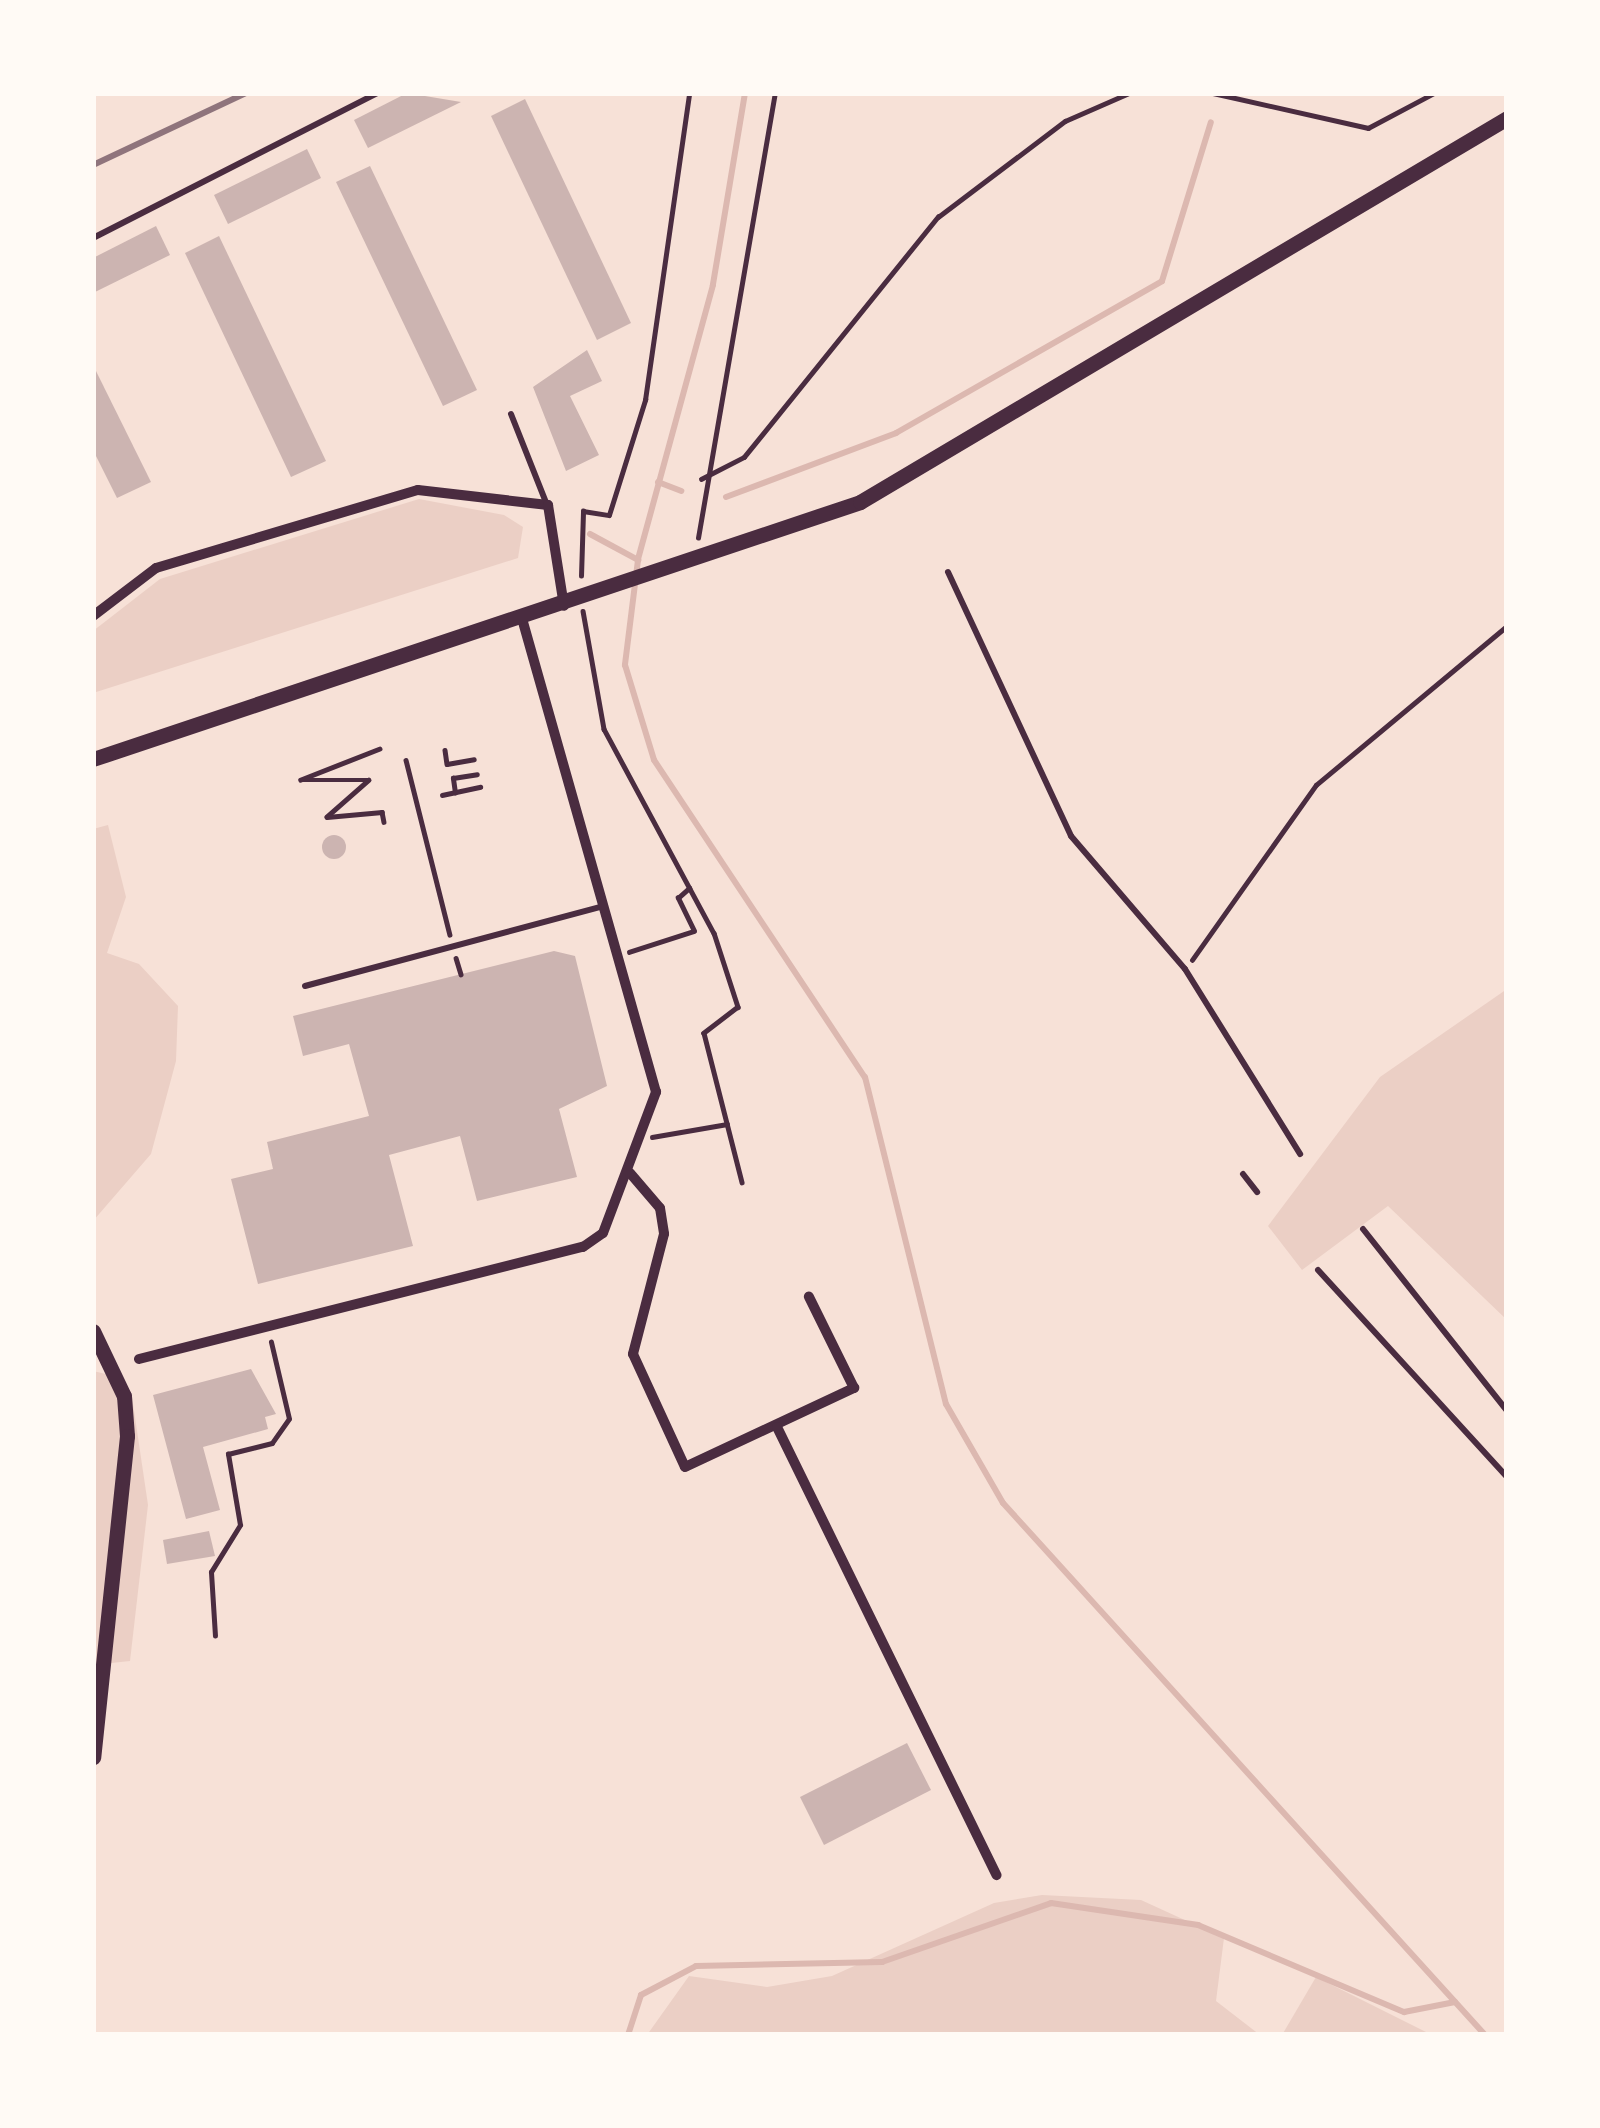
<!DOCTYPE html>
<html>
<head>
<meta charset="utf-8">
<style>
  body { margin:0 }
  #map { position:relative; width:1600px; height:2128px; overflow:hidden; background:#f7e1d7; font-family:"Space Grotesk",sans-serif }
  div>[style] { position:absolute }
  .green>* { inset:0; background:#ebcfc5 }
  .stream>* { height:6px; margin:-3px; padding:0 3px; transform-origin:3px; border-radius:3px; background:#dcb8b0 }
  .building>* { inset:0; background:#ccb4b1 }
  .round { border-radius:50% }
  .path>* { height:4.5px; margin:-2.25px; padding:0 2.25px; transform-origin:2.25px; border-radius:2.25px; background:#4a2c40 }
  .service>* { height:6px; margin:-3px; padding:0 3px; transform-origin:3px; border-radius:3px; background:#4a2c40 }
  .minor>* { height:10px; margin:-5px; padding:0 5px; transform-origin:5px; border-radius:5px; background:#4a2c40 }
  .secondary>* { height:15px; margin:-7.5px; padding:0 7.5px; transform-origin:7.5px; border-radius:7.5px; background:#4a2c40 }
  .rail>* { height:6px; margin:-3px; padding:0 3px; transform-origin:3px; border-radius:3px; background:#8f747c }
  span { translate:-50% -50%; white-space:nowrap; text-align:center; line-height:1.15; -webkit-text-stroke:9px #fffaf5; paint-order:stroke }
  .frame { position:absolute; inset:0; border:96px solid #fffaf5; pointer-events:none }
</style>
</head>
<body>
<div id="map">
  <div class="green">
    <i style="clip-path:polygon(419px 499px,504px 515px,523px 527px,518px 558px,93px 693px,93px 631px,160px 579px)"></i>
    <i style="clip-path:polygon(108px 825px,126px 897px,107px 953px,139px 964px,178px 1006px,176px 1061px,151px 1154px,93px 1221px,93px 829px)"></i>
    <i style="clip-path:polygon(1507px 989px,1507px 1320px,1388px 1206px,1302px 1270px,1268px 1226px,1380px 1077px)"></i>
    <i style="clip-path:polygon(93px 1371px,123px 1378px,132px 1397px,148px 1505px,130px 1661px,93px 1665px)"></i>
    <i style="clip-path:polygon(1042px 1895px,1141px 1900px,1224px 1938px,1216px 2001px,1260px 2035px,647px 2035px,689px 1976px,767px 1987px,832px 1976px,994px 1903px)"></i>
    <i style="clip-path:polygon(1316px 1977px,1426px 2032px,1429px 2035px,1282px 2035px)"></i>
  </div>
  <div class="stream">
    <i style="left:745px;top:93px;width:195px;rotate:99.5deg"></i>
    <i style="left:713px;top:285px;width:285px;rotate:105.3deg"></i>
    <i style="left:638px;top:560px;width:106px;rotate:97.1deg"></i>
    <i style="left:625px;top:665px;width:99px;rotate:73deg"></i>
    <i style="left:654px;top:760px;width:381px;rotate:56.4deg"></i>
    <i style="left:865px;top:1077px;width:337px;rotate:76.1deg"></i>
    <i style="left:946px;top:1404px;width:114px;rotate:60.1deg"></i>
    <i style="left:1003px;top:1503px;width:718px;rotate:47.82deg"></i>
    <i style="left:658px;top:482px;width:25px;rotate:21deg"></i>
    <i style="left:726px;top:497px;width:182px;rotate:-20.6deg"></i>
    <i style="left:896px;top:433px;width:306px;rotate:-29.7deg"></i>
    <i style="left:1162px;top:281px;width:166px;rotate:-72.9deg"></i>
    <i style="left:590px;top:534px;width:55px;rotate:28.4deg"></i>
    <i style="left:628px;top:2035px;width:42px;rotate:-72deg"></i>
    <i style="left:641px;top:1995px;width:62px;rotate:-27.8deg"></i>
    <i style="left:696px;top:1966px;width:186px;rotate:-1.2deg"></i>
    <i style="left:882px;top:1962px;width:179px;rotate:-19.2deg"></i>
    <i style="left:1051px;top:1903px;width:149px;rotate:8.5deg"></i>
    <i style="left:1198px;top:1925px;width:224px;rotate:22.9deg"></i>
    <i style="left:1404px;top:2012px;width:52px;rotate:-11.1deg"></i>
  </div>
  <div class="building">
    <i style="clip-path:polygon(407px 93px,461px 102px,368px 148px,354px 120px)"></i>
    <i style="clip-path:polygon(525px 99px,631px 323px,597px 340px,491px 116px)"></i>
    <i style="clip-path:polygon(307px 149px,321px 178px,228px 224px,214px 195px)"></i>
    <i style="clip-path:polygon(370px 166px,477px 390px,443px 406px,336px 182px)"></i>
    <i style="clip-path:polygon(156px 226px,170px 255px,93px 293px,93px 258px)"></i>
    <i style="clip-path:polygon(219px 236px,326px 461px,291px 477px,185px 253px)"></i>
    <i style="clip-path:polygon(587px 350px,602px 381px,570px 396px,599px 455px,566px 471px,533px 387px)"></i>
    <i style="clip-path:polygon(93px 365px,151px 482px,117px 498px,93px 450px)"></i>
    <i class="round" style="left:322px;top:835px;width:24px;height:24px"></i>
    <i style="clip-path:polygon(554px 951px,575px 956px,607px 1086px,559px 1109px,577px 1177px,477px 1201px,460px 1136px,389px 1155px,413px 1246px,258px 1284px,231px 1179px,273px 1169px,267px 1142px,369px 1116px,349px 1044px,303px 1056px,293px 1016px)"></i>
    <i style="clip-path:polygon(251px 1369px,276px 1414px,265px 1417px,268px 1429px,203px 1447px,220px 1510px,186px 1519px,153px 1395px)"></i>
    <i style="clip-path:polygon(209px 1531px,215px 1556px,167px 1564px,163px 1540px)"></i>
    <i style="clip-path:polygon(907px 1743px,931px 1790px,824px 1845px,800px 1797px)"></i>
  </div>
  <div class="path">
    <i style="left:1213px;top:93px;width:159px;rotate:12.7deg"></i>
    <i style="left:1368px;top:128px;width:75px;rotate:-27.9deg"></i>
    <i style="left:701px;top:479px;width:48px;rotate:-27.1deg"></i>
    <i style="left:744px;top:457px;width:309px;rotate:-51.1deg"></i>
    <i style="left:938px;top:217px;width:159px;rotate:-37.1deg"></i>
    <i style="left:1065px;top:121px;width:70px;rotate:-23.6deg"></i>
    <i style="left:698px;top:538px;width:452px;rotate:-80.2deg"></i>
    <i style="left:581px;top:576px;width:65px;rotate:-88.2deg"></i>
    <i style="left:583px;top:511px;width:26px;rotate:9deg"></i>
    <i style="left:609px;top:515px;width:121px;rotate:-72.6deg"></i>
    <i style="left:645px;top:400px;width:310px;rotate:-81.8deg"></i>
    <i style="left:583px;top:611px;width:120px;rotate:79.9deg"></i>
    <i style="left:604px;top:729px;width:232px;rotate:61.7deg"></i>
    <i style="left:714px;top:933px;width:78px;rotate:72deg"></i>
    <i style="left:738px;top:1007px;width:43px;rotate:142.6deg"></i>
    <i style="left:704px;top:1033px;width:154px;rotate:75.7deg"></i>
    <i style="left:380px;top:749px;width:85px;rotate:158.6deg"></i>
    <i style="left:301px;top:780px;width:68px"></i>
    <i style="left:369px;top:780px;width:56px;rotate:138.6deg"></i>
    <i style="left:327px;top:817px;width:55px;rotate:-5.2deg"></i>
    <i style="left:382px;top:812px;width:10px;rotate:79deg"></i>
    <i style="left:445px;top:750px;width:14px;rotate:82deg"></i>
    <i style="left:447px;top:764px;width:27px;rotate:-10deg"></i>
    <i style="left:406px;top:760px;width:180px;rotate:75.9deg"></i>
    <i style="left:455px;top:793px;width:15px;rotate:-98deg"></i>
    <i style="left:453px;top:778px;width:24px;rotate:-9deg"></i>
    <i style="left:442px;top:795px;width:39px;rotate:-12deg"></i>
    <i style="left:629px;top:952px;width:68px;rotate:-17.9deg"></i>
    <i style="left:694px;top:931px;width:37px;rotate:-116deg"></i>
    <i style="left:678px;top:898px;width:15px;rotate:-42deg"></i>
    <i style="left:456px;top:958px;width:17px;rotate:73deg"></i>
    <i style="left:1192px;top:960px;width:214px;rotate:-54.7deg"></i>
    <i style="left:1316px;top:785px;width:249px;rotate:-39.8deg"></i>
    <i style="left:652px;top:1137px;width:76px;rotate:-9.8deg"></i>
    <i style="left:215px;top:1636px;width:64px;rotate:-93.6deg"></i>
    <i style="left:211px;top:1572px;width:55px;rotate:-58.3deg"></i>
    <i style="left:240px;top:1525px;width:72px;rotate:-99.6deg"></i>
    <i style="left:228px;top:1454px;width:45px;rotate:-14deg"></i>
    <i style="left:272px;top:1443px;width:29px;rotate:-55deg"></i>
    <i style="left:289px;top:1419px;width:79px;rotate:-103.2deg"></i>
  </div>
  <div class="service">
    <i style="left:93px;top:238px;width:319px;rotate:-27deg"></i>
    <i style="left:511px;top:414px;width:98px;rotate:68.4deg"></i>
    <i style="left:948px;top:572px;width:291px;rotate:65deg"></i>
    <i style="left:1071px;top:836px;width:175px;rotate:49.4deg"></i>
    <i style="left:1185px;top:969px;width:218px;rotate:58.1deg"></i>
    <i style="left:305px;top:986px;width:305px;rotate:-15deg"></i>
    <i style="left:1243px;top:1174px;width:23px;rotate:52deg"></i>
    <i style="left:1363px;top:1229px;width:232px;rotate:51.6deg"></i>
    <i style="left:1318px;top:1270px;width:280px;rotate:47.6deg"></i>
  </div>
  <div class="minor">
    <i style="left:93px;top:616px;width:79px;rotate:-37.3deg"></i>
    <i style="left:156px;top:568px;width:273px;rotate:-16.6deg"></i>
    <i style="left:418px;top:490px;width:131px;rotate:6.6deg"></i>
    <i style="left:548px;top:505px;width:102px;rotate:81deg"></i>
    <i style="left:630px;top:1173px;width:46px;rotate:49.4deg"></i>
    <i style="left:660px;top:1208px;width:26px;rotate:81deg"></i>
    <i style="left:664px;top:1234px;width:124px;rotate:104.5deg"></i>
    <i style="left:633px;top:1354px;width:124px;rotate:65.3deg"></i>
    <i style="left:685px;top:1467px;width:187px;rotate:-25.1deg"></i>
    <i style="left:854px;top:1388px;width:102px;rotate:-116.3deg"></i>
    <i style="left:139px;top:1359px;width:458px;rotate:-14.2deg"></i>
    <i style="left:583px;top:1247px;width:24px;rotate:-35deg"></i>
    <i style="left:603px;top:1233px;width:151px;rotate:-69.4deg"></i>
    <i style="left:656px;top:1092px;width:491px;rotate:-105.8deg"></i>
    <i style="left:777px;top:1427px;width:499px;rotate:63.9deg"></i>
  </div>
  <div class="secondary">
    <i style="left:93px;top:759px;width:809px;rotate:-18.52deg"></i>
    <i style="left:860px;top:502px;width:752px;rotate:-30.69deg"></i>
    <i style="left:93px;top:1331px;width:72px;rotate:64.5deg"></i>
    <i style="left:124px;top:1396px;width:40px;rotate:85.7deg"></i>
    <i style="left:127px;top:1436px;width:323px;rotate:96deg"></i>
  </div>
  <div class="rail">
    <i style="left:93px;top:165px;width:169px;rotate:-25.2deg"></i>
  </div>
  <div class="frame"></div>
</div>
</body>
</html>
